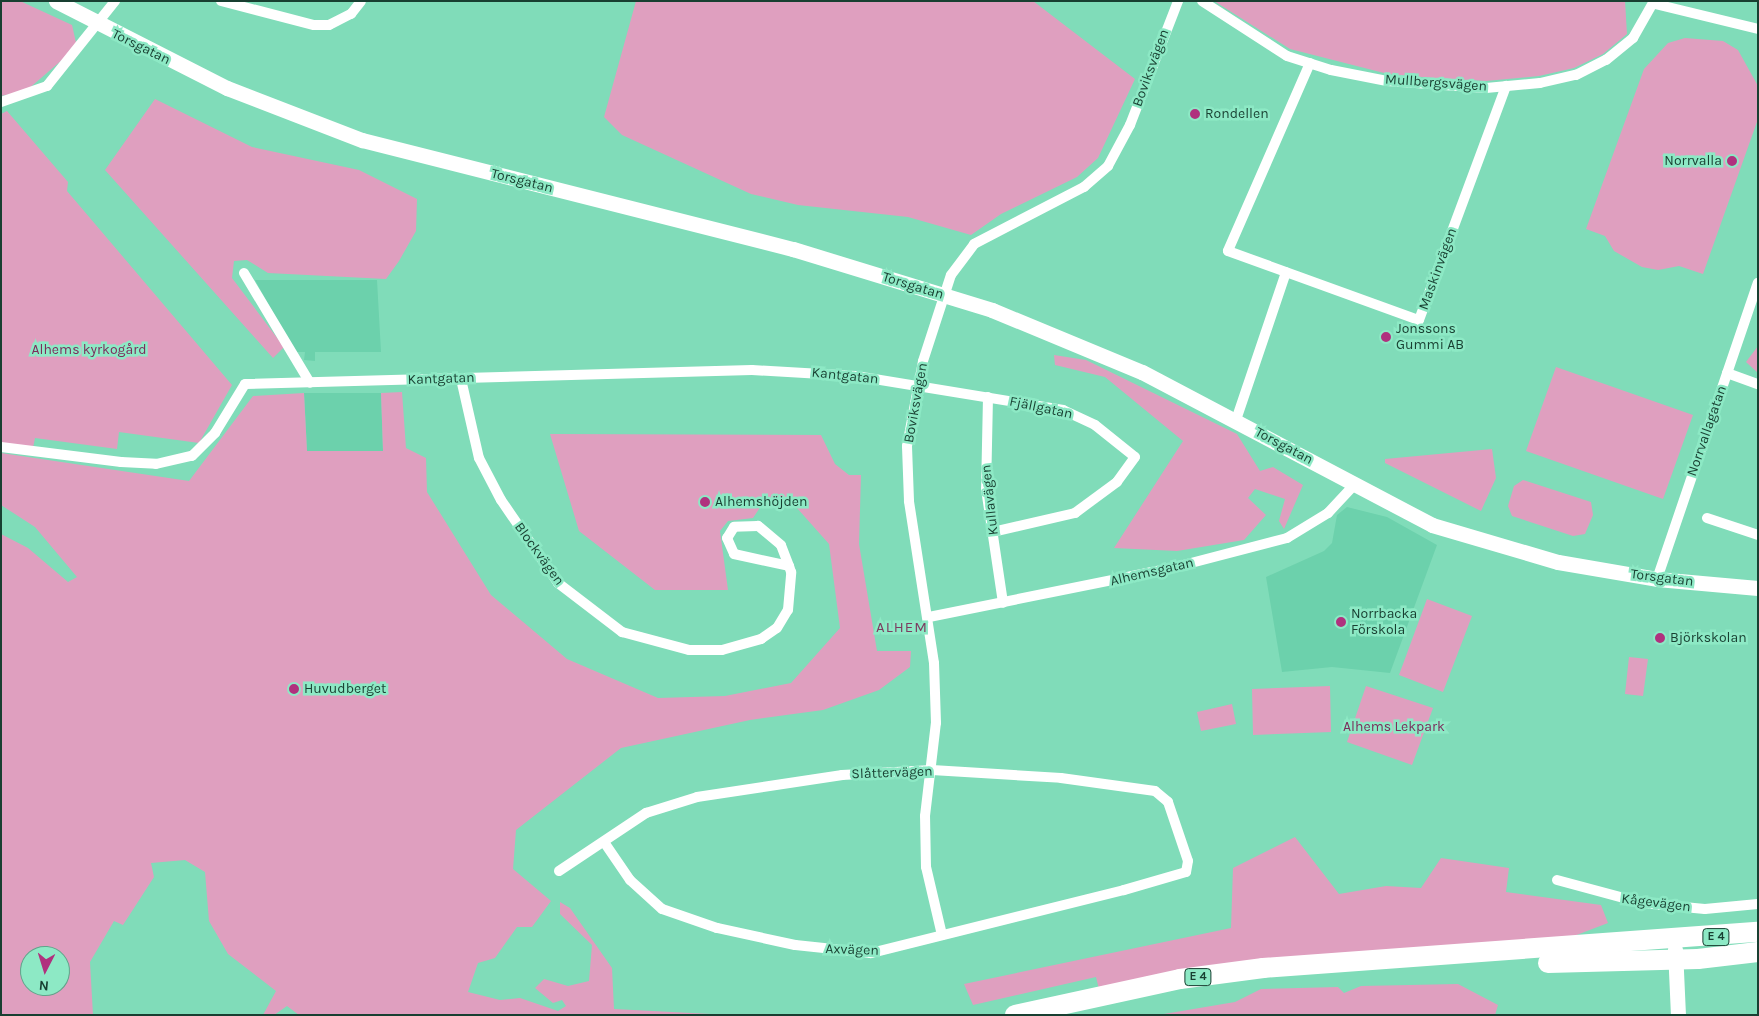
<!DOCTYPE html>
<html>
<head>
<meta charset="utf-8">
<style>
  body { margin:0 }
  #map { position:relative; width:1759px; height:1016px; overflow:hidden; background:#80dcb9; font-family:Karla,sans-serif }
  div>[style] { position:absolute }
  .built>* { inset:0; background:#6cd1ac }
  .green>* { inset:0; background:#df9fbf }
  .street>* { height:10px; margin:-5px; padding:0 5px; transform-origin:5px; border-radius:5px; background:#fff }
  .secondary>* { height:15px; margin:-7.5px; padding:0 7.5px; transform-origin:7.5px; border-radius:7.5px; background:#fff }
  .highway>* { height:20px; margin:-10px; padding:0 10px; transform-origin:10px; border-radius:10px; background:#fff }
  .dots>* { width:14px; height:14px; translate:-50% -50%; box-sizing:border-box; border:2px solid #8de9c5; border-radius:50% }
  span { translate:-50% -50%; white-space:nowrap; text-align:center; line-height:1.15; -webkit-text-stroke:5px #8de9c5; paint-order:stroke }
  .shield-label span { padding:1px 4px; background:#8de9c5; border:1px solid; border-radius:4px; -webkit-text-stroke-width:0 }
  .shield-label { font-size:12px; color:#183f31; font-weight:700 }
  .street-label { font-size:14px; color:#183f31 }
  .poi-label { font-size:14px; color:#183f31 }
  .left { translate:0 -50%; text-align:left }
  .right { translate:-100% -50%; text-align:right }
  .park-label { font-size:14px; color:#7b2c5b }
  .neighbourhood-label { font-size:15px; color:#7c3c60; letter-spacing:1px }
  .frame { position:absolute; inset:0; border:2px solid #183f31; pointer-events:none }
  .north { position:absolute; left:20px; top:946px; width:50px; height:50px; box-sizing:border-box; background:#8de9c5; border:1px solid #5ea58a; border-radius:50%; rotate:185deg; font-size:14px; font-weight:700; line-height:20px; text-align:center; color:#183f31 }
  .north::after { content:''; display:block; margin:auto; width:18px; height:22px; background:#b0317e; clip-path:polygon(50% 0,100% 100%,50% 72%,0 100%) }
</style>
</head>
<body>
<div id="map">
  <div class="built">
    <i style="clip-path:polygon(255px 280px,377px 280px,381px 352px,315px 352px,315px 361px,304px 360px,305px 352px,295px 352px)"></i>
    <i style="clip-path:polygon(304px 393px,381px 393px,383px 451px,307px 451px)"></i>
    <i style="clip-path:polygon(1347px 507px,1387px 517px,1437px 545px,1390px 673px,1332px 667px,1282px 672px,1266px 577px,1324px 551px,1332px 543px,1337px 515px)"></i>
  </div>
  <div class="green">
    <i style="clip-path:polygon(1px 1px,20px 1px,72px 25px,77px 47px,26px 91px,1px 96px)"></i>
    <i style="clip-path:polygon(636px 1px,1033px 1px,1135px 79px,1098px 158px,1077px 177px,1001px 214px,971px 235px,908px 217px,798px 205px,751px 194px,622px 135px,604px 117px)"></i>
    <i style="clip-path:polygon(1214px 1px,1625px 1px,1627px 34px,1603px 54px,1574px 68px,1539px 76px,1486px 81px,1433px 78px,1388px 74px,1290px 49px)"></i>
    <i style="clip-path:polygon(1685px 38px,1723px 41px,1738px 50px,1758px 86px,1758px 119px,1703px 274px,1679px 266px,1658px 270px,1642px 267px,1614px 251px,1605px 236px,1586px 229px,1644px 69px,1668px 43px)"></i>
    <i style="clip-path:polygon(155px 99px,252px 147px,359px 170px,417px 199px,416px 231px,399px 261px,386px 279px,268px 273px,247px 260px,234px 261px,232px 278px,284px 347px,273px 358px,105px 170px)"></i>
    <i style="clip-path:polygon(7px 111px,68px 182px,67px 191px,232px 385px,199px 443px,119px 432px,117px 449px,35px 438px,33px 448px,1px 443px,1px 114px)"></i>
    <i style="clip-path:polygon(1758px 346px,1758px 373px,1746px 362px)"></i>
    <i style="clip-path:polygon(1054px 355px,1086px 360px,1237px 434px,1260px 471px,1273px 467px,1303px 485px,1284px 529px,1279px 521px,1285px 499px,1255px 489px,1248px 498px,1266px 515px,1244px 540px,1177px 551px,1114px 548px,1183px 441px,1105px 377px,1055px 365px)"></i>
    <i style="clip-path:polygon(1556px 367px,1693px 415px,1663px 499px,1526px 451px)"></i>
    <i style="clip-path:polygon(evenodd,402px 392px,406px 448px,426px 458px,427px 492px,491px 595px,567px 659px,658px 698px,725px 696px,791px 683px,840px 628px,829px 544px,789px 499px,763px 503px,753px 518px,728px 521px,720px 531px,728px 590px,655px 590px,579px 531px,550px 434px,821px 435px,835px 464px,849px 475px,861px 475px,859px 544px,877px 651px,911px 651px,910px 667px,879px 690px,823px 710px,750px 720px,621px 748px,516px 830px,513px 869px,551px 901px,532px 927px,517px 927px,495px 958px,478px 963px,468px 992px,500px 1000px,520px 998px,558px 1011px,566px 1006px,562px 1000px,553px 1003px,535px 988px,544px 979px,568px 986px,589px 981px,592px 945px,560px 914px,560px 902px,570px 908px,612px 968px,614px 1009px,730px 1015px,299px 1015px,287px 1006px,274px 1015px,263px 1015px,276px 991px,228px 954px,209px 921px,205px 872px,185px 860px,151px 863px,154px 877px,123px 925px,114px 921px,90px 962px,93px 1015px,1px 1015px,1px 534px,28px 548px,68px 582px,77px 577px,35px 527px,1px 505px,1px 453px,189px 481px,253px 396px,304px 393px,307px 451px,383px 451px,381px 393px,402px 392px,30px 956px,60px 956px,60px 986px,30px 986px,30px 956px)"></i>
    <i style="clip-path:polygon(1492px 449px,1496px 478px,1481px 511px,1385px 463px,1385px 459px)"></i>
    <i style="clip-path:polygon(1523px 480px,1591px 502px,1593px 515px,1585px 534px,1573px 536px,1512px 516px,1508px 506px,1514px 486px)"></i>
    <i style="clip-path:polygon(1427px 599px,1472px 616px,1443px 692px,1399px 675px)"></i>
    <i style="clip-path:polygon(1629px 657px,1648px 659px,1643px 696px,1625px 694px)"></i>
    <i style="clip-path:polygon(1330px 686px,1331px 732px,1253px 735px,1252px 689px)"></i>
    <i style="clip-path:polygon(1366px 686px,1433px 708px,1412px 765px,1347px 742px)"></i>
    <i style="clip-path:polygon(1232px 704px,1236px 724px,1201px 731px,1197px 712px)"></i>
    <i style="clip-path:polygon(1295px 837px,1339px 894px,1386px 886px,1421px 888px,1441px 858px,1509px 868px,1506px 892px,1601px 905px,1608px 923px,1574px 936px,1099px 989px,1096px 977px,973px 1005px,964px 984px,1231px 928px,1233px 868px)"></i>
    <i style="clip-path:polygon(1458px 984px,1498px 1005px,1495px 1015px,1158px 1015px,1235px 1002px,1261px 989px,1338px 987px,1344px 993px,1361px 986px)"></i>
  </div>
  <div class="street">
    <i style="left:221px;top:1px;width:96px;rotate:14.5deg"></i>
    <i style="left:314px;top:25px;width:15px"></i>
    <i style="left:329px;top:25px;width:25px;rotate:-27deg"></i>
    <i style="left:351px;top:14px;width:16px;rotate:-52deg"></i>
    <i style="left:1202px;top:1px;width:101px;rotate:32.9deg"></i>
    <i style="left:1287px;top:56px;width:46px;rotate:17.7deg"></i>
    <i style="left:1331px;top:70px;width:57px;rotate:11.1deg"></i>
    <i style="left:1387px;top:81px;width:99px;rotate:4deg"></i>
    <i style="left:1486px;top:88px;width:54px;rotate:-5.3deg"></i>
    <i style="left:1540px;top:83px;width:37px;rotate:-13deg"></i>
    <i style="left:1576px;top:75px;width:34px;rotate:-27deg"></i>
    <i style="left:1606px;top:60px;width:35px;rotate:-39deg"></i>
    <i style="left:1633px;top:38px;width:43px;rotate:-60.4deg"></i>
    <i style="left:1655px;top:4px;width:106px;rotate:13.6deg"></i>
    <i style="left:1310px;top:63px;width:205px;rotate:113.6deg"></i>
    <i style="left:1228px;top:251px;width:203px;rotate:19.9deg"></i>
    <i style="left:1419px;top:320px;width:250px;rotate:-69.6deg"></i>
    <i style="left:1px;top:102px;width:49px;rotate:-19.2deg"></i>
    <i style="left:47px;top:86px;width:109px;rotate:-51.3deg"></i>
    <i style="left:244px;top:273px;width:128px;rotate:59deg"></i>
    <i style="left:1727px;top:373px;width:33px;rotate:20deg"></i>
    <i style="left:461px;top:379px;width:81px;rotate:77.2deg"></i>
    <i style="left:479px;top:458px;width:47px;rotate:62.4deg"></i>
    <i style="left:501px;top:500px;width:101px;rotate:55.5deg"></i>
    <i style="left:558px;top:583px;width:81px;rotate:37.4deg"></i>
    <i style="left:622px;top:632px;width:69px;rotate:15deg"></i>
    <i style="left:689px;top:650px;width:33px"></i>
    <i style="left:722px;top:650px;width:41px;rotate:-15.8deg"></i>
    <i style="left:761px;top:639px;width:19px;rotate:-35deg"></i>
    <i style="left:777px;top:628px;width:21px;rotate:-59deg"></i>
    <i style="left:788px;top:610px;width:38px;rotate:-85deg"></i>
    <i style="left:791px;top:572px;width:6px;rotate:-108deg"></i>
    <i style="left:789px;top:566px;width:22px;rotate:-111deg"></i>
    <i style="left:781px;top:545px;width:30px;rotate:-140deg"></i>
    <i style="left:758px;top:526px;width:24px;rotate:178deg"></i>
    <i style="left:734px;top:527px;width:13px;rotate:122deg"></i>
    <i style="left:727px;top:538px;width:17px;rotate:66deg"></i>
    <i style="left:734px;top:554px;width:56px;rotate:12.3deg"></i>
    <i style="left:988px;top:397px;width:92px;rotate:91.2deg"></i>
    <i style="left:986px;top:489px;width:115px;rotate:81.5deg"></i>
    <i style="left:1236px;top:420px;width:156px;rotate:-71.3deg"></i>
    <i style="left:1px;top:447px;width:121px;rotate:7.1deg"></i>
    <i style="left:121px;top:462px;width:35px;rotate:3deg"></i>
    <i style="left:156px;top:464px;width:37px;rotate:-13deg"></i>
    <i style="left:192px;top:456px;width:33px;rotate:-45deg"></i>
    <i style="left:215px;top:433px;width:57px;rotate:-58.5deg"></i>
    <i style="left:245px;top:384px;width:507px;rotate:-1.58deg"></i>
    <i style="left:752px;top:370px;width:104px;rotate:3.3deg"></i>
    <i style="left:856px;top:376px;width:210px;rotate:9.3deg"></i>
    <i style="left:1063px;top:410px;width:35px;rotate:25deg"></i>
    <i style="left:1095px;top:425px;width:51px;rotate:38.7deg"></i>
    <i style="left:1135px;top:457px;width:31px;rotate:126deg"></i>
    <i style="left:1117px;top:482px;width:52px;rotate:143.6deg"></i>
    <i style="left:1075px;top:513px;width:84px;rotate:167deg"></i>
    <i style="left:1707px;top:518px;width:54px;rotate:18.4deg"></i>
    <i style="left:1657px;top:579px;width:313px;rotate:-71.2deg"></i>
    <i style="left:929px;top:617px;width:244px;rotate:-11.4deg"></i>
    <i style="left:1168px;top:569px;width:123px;rotate:-14.6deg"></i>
    <i style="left:1287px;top:538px;width:48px;rotate:-31.4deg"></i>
    <i style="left:1328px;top:513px;width:40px;rotate:-47deg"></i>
    <i style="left:559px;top:871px;width:105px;rotate:-33.7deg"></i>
    <i style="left:646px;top:813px;width:53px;rotate:-17.4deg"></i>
    <i style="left:697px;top:797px;width:147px;rotate:-8.6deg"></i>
    <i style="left:842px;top:775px;width:90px;rotate:-3.2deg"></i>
    <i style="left:932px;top:770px;width:129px;rotate:3.5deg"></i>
    <i style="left:1061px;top:778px;width:95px;rotate:7.9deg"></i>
    <i style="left:1155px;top:791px;width:17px;rotate:40deg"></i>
    <i style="left:1168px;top:802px;width:62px;rotate:71.3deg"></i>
    <i style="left:1188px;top:861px;width:11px;rotate:100deg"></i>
    <i style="left:1186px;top:872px;width:65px;rotate:163.8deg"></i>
    <i style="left:1124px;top:890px;width:261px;rotate:166deg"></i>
    <i style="left:871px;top:953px;width:76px;rotate:-174deg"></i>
    <i style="left:795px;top:945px;width:80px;rotate:-167.7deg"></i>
    <i style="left:717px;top:928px;width:58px;rotate:-160.9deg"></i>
    <i style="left:662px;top:909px;width:43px;rotate:-137.8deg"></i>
    <i style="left:630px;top:880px;width:46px;rotate:-124.4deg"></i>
    <i style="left:1557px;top:880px;width:88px;rotate:15.1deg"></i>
    <i style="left:1642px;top:903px;width:63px;rotate:5.4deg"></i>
    <i style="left:1705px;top:909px;width:53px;rotate:-5.4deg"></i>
    <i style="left:942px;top:935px;width:70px;rotate:-103.2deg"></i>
    <i style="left:926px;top:867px;width:51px;rotate:-91.1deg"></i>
    <i style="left:925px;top:816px;width:94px;rotate:-83.3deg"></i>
    <i style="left:936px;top:723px;width:60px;rotate:-91.9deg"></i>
    <i style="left:934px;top:663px;width:164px;rotate:-98.8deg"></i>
    <i style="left:909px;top:501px;width:55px;rotate:-92.1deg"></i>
    <i style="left:907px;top:446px;width:86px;rotate:-79.3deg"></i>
    <i style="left:923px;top:361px;width:90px;rotate:-72deg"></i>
    <i style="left:951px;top:275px;width:39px;rotate:-53deg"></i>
    <i style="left:974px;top:244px;width:124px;rotate:-27.4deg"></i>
    <i style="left:1084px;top:187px;width:32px;rotate:-41deg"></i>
    <i style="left:1108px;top:166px;width:47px;rotate:-61.8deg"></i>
    <i style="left:1130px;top:125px;width:133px;rotate:-68.8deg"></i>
  </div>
  <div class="secondary">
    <i style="left:56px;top:1px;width:192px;rotate:27deg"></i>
    <i style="left:227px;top:88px;width:145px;rotate:21.1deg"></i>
    <i style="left:362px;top:140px;width:445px;rotate:14.2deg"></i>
    <i style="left:793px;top:249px;width:208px;rotate:17deg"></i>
    <i style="left:992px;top:310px;width:162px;rotate:22.5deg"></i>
    <i style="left:1142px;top:372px;width:328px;rotate:27.8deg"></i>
    <i style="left:1432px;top:525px;width:131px;rotate:16.4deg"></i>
    <i style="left:1558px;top:562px;width:100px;rotate:9.7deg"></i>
    <i style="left:1657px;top:579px;width:101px;rotate:5.1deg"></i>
    <i style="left:1675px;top:949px;width:66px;rotate:87.4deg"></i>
  </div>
  <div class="highway">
    <i style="left:1548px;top:963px;width:150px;rotate:-1.5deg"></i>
    <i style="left:1698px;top:959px;width:60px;rotate:-6.7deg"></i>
    <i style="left:1015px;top:1015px;width:169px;rotate:-12.3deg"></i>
    <i style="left:1180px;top:979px;width:84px;rotate:-7.5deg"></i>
    <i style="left:1263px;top:968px;width:496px;rotate:-4.2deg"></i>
  </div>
  <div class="dots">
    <i style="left:1195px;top:114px;background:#b0317e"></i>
    <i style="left:1732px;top:161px;background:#b0317e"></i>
    <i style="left:1386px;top:337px;background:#b0317e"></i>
    <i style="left:705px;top:502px;background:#b0317e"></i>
    <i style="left:1341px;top:622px;background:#b0317e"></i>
    <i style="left:1660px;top:638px;background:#b0317e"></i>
    <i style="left:294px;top:689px;background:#b0317e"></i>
  </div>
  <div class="shield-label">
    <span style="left:1716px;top:937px">E 4</span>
    <span style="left:1198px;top:977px">E 4</span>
  </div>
  <div class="street-label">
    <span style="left:141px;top:47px;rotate:26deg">Torsgatan</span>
    <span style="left:1151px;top:68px;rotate:-70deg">Boviksvägen</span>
    <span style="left:1436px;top:83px;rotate:4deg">Mullbergsvägen</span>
    <span style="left:522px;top:181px;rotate:14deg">Torsgatan</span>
    <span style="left:1438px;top:269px;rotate:-70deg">Maskinvägen</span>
    <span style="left:913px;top:286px;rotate:17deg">Torsgatan</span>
    <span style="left:845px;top:376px;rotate:6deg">Kantgatan</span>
    <span style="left:441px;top:379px;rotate:-2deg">Kantgatan</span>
    <span style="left:916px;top:403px;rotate:-80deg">Boviksvägen</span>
    <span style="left:1041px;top:408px;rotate:12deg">Fjällgatan</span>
    <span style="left:1707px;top:431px;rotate:-71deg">Norrvallagatan</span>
    <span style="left:1284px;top:446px;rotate:28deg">Torsgatan</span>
    <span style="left:990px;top:500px;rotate:-96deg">Kullavägen</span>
    <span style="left:539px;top:554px;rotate:54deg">Blockvägen</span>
    <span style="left:1152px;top:572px;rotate:-13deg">Alhemsgatan</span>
    <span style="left:1662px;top:578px;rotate:7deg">Torsgatan</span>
    <span style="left:892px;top:773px;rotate:-2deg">Slåttervägen</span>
    <span style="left:1656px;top:903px;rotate:7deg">Kågevägen</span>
    <span style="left:852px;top:950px;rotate:2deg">Axvägen</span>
  </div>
  <div class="poi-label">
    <span class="left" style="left:1205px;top:114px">Rondellen</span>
    <span class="right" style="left:1722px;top:161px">Norrvalla</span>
    <span class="left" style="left:1396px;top:337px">Jonssons<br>Gummi AB</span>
    <span class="left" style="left:715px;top:502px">Alhemshöjden</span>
    <span class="left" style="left:1351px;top:622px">Norrbacka<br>Förskola</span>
    <span class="left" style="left:1670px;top:638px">Björkskolan</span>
    <span class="left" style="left:304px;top:689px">Huvudberget</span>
  </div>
  <div class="park-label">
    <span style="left:89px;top:350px">Alhems kyrkogård</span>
    <span style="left:1394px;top:727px">Alhems Lekpark</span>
  </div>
  <div class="neighbourhood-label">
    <span style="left:902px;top:628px">ALHEM</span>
  </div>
  <div class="frame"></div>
  <div class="north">N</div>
</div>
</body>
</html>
